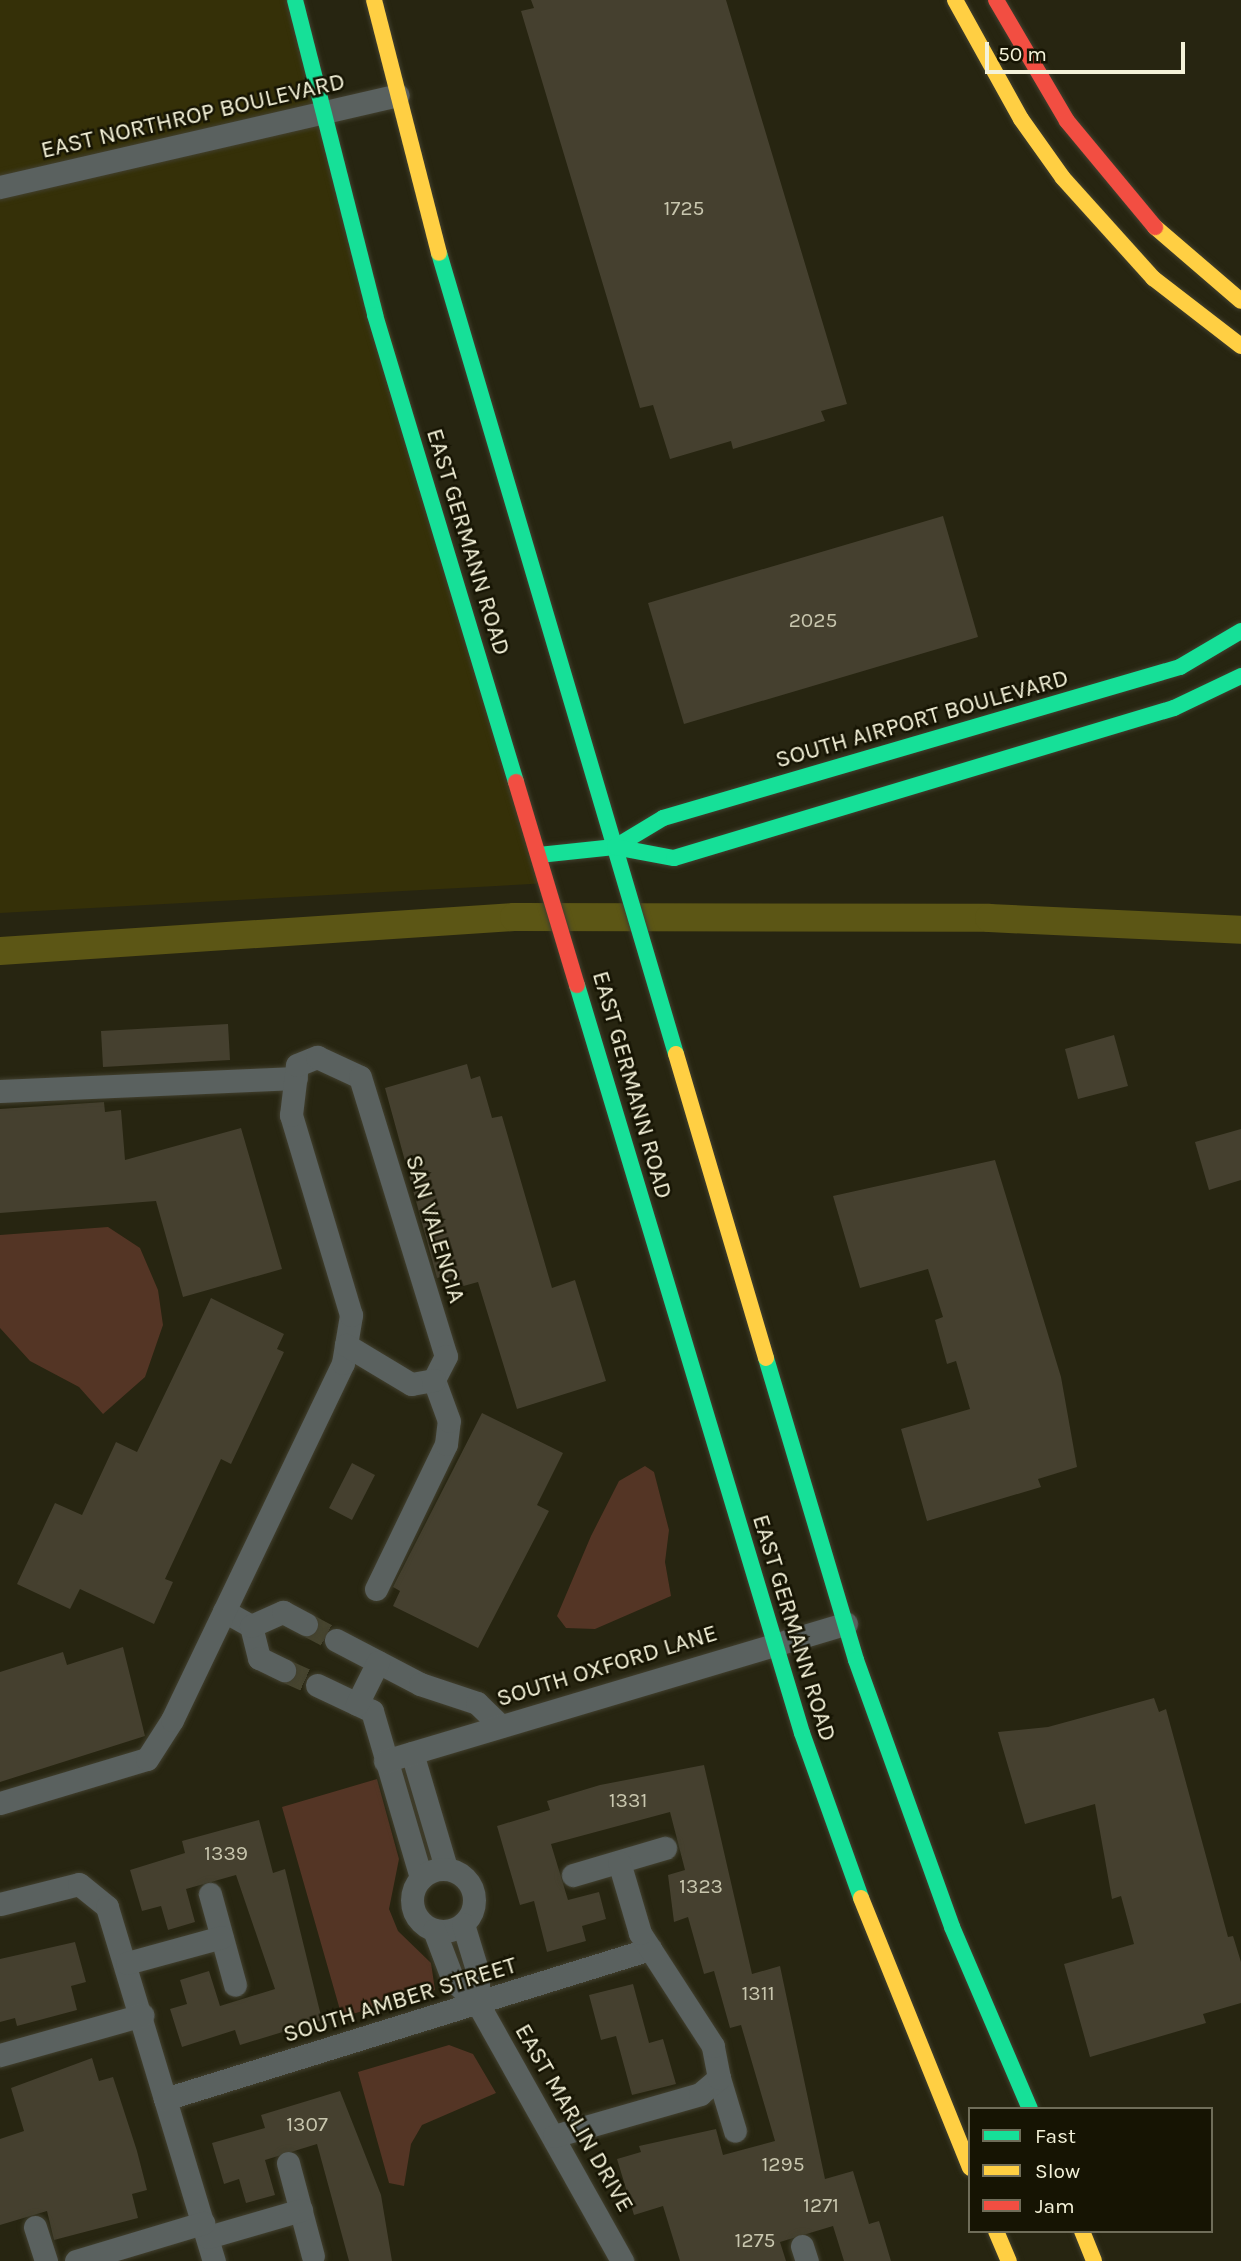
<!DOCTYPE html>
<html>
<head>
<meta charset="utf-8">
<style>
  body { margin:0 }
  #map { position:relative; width:1241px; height:2261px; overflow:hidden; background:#272511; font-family:Karla,sans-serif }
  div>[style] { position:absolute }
  .built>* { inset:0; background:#353008 }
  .green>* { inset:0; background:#543525 }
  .canal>* { height:28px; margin:-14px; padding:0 14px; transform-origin:14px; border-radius:14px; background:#5c5615 }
  .building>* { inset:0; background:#45402f }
  .street-tunnel>* { height:23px; margin-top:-11.5px; transform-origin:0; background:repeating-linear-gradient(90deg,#46442f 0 23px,transparent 0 34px) }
  .roads { filter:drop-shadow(0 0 2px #42402f) drop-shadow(0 0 2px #42402f) }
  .street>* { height:23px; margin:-11.5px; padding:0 11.5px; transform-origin:11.5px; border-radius:11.5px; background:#5a615f }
  .street>.ring { margin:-11.5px; padding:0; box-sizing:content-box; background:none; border:23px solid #5a615f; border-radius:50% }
  .fast>* { height:16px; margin:-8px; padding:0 8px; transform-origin:8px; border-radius:8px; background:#16e098 }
  .slow>* { height:16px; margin:-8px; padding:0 8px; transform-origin:8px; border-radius:8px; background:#ffcf43 }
  .jam>* { height:16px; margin:-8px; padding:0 8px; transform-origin:8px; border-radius:8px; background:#f24e42 }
  span { translate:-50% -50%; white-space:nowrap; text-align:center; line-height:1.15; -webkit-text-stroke:5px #161403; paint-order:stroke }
  .number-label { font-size:21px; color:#c8c6ae }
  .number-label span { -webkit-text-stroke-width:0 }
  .street-label { font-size:24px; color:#f4f2d9 }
  .legend { position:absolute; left:968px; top:2107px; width:245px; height:126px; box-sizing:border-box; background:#161403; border:2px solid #6f6d59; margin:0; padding:9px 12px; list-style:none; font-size:21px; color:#f4f2d9 }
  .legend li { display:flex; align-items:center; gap:14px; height:35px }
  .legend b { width:35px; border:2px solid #6f6d59 }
  .scale { position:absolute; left:985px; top:42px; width:200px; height:32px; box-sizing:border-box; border:4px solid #f4f2d9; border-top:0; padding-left:9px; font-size:21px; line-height:24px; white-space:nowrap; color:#f4f2d9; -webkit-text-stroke:5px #161403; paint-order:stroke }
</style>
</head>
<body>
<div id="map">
  <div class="built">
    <i style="clip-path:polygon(0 0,295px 0,549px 883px,0 913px)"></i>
  </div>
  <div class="green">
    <i style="clip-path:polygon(108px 1227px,140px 1248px,158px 1290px,163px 1325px,145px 1377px,103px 1414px,79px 1387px,30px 1361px,0 1328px,0 1235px)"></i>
    <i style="clip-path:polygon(645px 1466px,654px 1472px,669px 1530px,665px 1562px,671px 1596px,595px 1629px,566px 1628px,557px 1616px,591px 1536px,619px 1481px)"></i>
    <i style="clip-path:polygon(377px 1779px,399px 1859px,389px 1909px,398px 1931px,431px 1963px,435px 1990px,342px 2017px,282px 1807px)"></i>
    <i style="clip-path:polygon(449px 2045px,473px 2054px,496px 2093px,422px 2125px,411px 2144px,404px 2186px,389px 2183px,358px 2072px)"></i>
  </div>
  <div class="canal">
    <i style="left:0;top:951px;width:515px;rotate:-3.78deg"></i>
    <i style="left:514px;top:917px;width:475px;rotate:0.1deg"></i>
    <i style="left:989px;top:918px;width:252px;rotate:2.7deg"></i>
  </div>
  <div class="building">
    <i style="clip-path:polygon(531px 0,726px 0,847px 404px,821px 411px,825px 421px,733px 449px,731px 441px,670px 459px,653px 405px,640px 408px,521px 11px,534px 8px)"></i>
    <i style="clip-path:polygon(943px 516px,978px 637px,684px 724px,648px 603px)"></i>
    <i style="clip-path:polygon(228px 1024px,230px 1060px,103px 1067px,101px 1031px)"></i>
    <i style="clip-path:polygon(1114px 1035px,1128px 1086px,1078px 1099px,1065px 1049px)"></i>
    <i style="clip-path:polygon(467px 1064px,471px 1079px,480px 1076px,492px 1118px,502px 1116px,552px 1288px,575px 1280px,606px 1381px,517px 1409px,478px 1282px,449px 1290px,445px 1276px,437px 1278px,385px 1088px)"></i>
    <i style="clip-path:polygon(104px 1102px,105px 1112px,121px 1110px,125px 1160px,241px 1128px,282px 1269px,183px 1297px,156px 1201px,0 1213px,0 1109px)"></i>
    <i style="clip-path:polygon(1241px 1129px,1241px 1180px,1209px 1190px,1195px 1142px)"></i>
    <i style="clip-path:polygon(995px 1160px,1061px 1377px,1077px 1467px,1038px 1479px,1041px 1487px,927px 1521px,901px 1429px,970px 1409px,956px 1361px,947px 1364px,935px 1320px,943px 1317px,928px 1269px,860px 1288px,833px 1196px)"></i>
    <i style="clip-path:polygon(211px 1298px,284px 1334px,277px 1349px,284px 1352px,231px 1464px,221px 1459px,165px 1579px,173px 1582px,154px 1624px,80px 1589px,70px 1609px,17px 1584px,55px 1503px,82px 1515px,116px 1442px,137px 1452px)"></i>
    <i style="clip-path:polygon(482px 1413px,563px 1453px,537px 1505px,549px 1511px,478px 1648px,393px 1606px,400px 1591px,393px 1587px)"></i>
    <i style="clip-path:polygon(352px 1463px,375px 1475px,352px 1520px,329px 1508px)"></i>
    <i style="clip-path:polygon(123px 1647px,145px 1736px,0 1782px,0 1672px,63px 1652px,67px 1665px)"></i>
    <i style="clip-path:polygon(1154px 1698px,1159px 1712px,1166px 1709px,1228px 1937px,1233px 1936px,1241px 1962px,1241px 2003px,1203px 2014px,1206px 2023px,1090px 2057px,1064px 1964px,1134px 1944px,1121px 1896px,1112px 1899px,1095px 1804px,1025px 1824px,998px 1732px,1048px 1727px)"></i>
    <i style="clip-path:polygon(704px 1765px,752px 1974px,780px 1966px,825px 2179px,853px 2171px,869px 2224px,879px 2221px,891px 2261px,844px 2261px,833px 2226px,780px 2242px,786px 2261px,680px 2261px,663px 2206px,634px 2215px,617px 2159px,641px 2152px,639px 2146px,716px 2129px,723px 2155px,775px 2141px,741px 2025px,730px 2028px,714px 1971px,704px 1974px,688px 1917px,674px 1922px,668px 1875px,685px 1870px,670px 1812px,551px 1844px,568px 1900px,599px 1892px,606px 1919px,582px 1926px,586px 1941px,547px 1952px,534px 1901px,520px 1905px,497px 1826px,550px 1810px,547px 1801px,600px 1785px)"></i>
    <i style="clip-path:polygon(259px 1820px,273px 1873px,285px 1869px,322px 2020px,240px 2045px,235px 2030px,182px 2047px,170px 2009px,187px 2004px,180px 1980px,209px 1971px,220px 2006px,275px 1989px,236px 1875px,186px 1889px,195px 1922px,168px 1930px,161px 1906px,142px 1911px,130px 1870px,185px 1853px,182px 1841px)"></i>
    <i style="clip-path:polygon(75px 1942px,86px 1982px,71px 1986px,77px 2010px,17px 2026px,15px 2018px,0 2022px,0 1959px)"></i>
    <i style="clip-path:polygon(633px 1984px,649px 2043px,663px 2039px,676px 2084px,632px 2095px,616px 2036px,601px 2040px,589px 1995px)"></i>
    <i style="clip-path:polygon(92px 2058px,99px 2081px,113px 2077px,137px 2151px,147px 2190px,132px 2194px,138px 2218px,54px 2240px,47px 2211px,0 2225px,0 2139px,24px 2131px,11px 2088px)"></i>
    <i style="clip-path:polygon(340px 2091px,381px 2195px,392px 2261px,349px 2261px,317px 2144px,265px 2160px,275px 2195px,246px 2203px,239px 2179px,224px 2184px,212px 2143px,265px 2128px,261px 2115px)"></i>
  </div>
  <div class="street-tunnel">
    <i style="left:306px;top:1624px;width:34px;rotate:28deg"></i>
    <i style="left:284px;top:1670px;width:36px;rotate:24deg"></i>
  </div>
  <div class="roads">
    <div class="street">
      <i style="left:0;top:187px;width:408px;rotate:-13deg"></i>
      <i style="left:0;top:1091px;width:296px;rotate:-2.5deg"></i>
      <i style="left:376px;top:1589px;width:161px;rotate:-64.2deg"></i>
      <i style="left:446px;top:1444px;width:23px;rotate:-83deg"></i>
      <i style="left:449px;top:1421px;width:44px;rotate:-110.1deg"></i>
      <i style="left:224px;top:1611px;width:31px;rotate:29deg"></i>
      <i style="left:251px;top:1626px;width:33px;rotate:76deg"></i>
      <i style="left:259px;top:1658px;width:28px;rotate:26deg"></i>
      <i style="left:251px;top:1626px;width:35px;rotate:-24deg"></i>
      <i style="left:283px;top:1612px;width:26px;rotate:28deg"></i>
      <i style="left:336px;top:1640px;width:95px;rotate:27.6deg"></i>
      <i style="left:420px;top:1684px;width:60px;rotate:18.4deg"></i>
      <i style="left:477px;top:1703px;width:33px;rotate:44deg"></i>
      <i style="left:317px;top:1685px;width:61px;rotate:25.3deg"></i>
      <i style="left:372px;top:1711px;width:174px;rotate:73.6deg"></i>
      <i style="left:357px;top:1704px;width:47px;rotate:-63.4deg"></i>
      <i style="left:412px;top:1753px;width:120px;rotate:73.5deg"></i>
      <i style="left:385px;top:1761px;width:481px;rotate:-16.6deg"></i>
      <i style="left:0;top:1803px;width:153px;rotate:-16.7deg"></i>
      <i style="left:147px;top:1759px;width:46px;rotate:-57.3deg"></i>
      <i style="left:172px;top:1720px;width:396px;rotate:-64.4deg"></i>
      <i style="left:343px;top:1363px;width:49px;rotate:-80.5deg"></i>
      <i style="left:351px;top:1315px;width:209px;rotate:-106.7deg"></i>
      <i style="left:291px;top:1115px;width:50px;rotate:-83.2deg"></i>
      <i style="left:297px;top:1065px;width:22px;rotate:-22deg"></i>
      <i style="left:317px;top:1057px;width:47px;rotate:24.9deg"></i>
      <i style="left:360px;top:1077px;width:292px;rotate:72.9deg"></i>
      <i style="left:446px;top:1356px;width:27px;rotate:117deg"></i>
      <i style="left:434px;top:1380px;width:23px;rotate:170deg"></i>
      <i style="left:411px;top:1384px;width:76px;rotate:-149deg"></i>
      <i class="ring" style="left:412px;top:1869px;width:39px;height:39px"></i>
      <i style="left:573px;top:1875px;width:96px;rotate:-16.4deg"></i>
      <i style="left:210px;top:1894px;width:94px;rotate:74.6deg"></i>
      <i style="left:0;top:1904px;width:81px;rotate:-14.2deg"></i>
      <i style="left:79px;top:1884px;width:36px;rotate:39deg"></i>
      <i style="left:107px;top:1907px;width:370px;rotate:73.2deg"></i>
      <i style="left:463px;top:1924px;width:51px;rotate:73deg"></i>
      <i style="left:478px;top:1973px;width:31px;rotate:90deg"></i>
      <i style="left:434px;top:1930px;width:53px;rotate:69.2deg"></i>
      <i style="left:453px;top:1980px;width:35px;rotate:44deg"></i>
      <i style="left:478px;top:2004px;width:295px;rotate:60.7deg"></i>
      <i style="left:127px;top:1963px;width:98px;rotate:-15.3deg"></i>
      <i style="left:0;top:2055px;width:148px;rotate:-15.7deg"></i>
      <i style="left:719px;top:2078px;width:55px;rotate:73.2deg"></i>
      <i style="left:165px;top:2099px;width:508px;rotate:-17.19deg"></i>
      <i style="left:554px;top:2136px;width:152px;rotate:-16deg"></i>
      <i style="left:700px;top:2094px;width:25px;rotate:-40deg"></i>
      <i style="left:719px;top:2078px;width:33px;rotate:-101deg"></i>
      <i style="left:713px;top:2046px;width:135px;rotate:-122.9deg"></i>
      <i style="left:640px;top:1933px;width:74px;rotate:-106.5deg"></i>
      <i style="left:288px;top:2163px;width:96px;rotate:75deg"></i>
      <i style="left:35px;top:2227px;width:36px;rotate:72deg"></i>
      <i style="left:208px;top:2237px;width:97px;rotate:-16.2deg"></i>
      <i style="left:802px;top:2246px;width:16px;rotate:72deg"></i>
      <i style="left:76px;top:2261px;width:133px;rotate:-16.7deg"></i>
    </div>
    <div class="fast">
      <i style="left:295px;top:0;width:325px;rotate:75.7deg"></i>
      <i style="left:375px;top:315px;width:488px;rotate:73.2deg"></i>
      <i style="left:439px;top:253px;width:835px;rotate:73.52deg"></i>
      <i style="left:615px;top:847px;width:56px;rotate:-31.1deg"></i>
      <i style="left:663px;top:818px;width:539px;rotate:-16.28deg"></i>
      <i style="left:1180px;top:667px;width:71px;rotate:-30.5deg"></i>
      <i style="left:539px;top:855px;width:76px;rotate:-6deg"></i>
      <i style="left:615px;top:847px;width:60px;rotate:10.6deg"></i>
      <i style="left:674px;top:858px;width:522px;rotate:-16.7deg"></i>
      <i style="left:1174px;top:708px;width:74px;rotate:-25.5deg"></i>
      <i style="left:577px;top:985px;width:781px;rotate:73.26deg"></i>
      <i style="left:802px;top:1733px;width:175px;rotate:70.3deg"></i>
      <i style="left:766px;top:1358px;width:315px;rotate:73.4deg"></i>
      <i style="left:856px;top:1660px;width:284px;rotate:70.2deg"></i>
      <i style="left:952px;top:1927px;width:198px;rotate:66.8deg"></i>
    </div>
    <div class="slow">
      <i style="left:374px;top:0;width:261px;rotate:75.6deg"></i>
      <i style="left:955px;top:0;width:136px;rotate:61deg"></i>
      <i style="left:1021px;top:119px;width:72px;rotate:54.6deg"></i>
      <i style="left:1063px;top:178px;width:135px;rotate:48deg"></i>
      <i style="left:1153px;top:278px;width:111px;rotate:37.7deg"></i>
      <i style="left:1155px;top:227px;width:113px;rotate:40.7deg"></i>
      <i style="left:676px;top:1054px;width:317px;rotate:73.5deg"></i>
      <i style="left:861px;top:1898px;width:291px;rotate:68deg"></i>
      <i style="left:996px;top:2231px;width:33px;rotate:67deg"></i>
      <i style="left:1082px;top:2231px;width:32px;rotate:68deg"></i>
    </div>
    <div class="jam">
      <i style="left:996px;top:0;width:140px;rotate:59.6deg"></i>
      <i style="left:1067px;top:121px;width:138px;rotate:50.3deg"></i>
      <i style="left:516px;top:782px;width:212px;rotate:73.3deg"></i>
    </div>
  </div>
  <div class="number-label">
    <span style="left:684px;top:208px">1725</span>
    <span style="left:813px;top:620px">2025</span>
    <span style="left:628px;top:1800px">1331</span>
    <span style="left:226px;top:1853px">1339</span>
    <span style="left:701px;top:1886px">1323</span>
    <span style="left:758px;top:1993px">1311</span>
    <span style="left:307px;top:2124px">1307</span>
    <span style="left:783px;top:2164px">1295</span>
    <span style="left:821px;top:2205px">1271</span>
    <span style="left:755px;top:2240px">1275</span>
  </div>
  <div class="street-label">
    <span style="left:193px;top:116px;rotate:-13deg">EAST NORTHROP BOULEVARD</span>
    <span style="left:468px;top:542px;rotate:73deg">EAST GERMANN ROAD</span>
    <span style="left:922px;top:719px;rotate:-16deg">SOUTH AIRPORT BOULEVARD</span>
    <span style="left:632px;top:1085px;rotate:74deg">EAST GERMANN ROAD</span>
    <span style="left:435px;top:1229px;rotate:73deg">SAN VALENCIA</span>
    <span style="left:794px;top:1628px;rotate:73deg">EAST GERMANN ROAD</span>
    <span style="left:607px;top:1666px;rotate:-17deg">SOUTH OXFORD LANE</span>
    <span style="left:400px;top:2000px;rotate:-17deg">SOUTH AMBER STREET</span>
    <span style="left:574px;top:2118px;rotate:60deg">EAST MARLIN DRIVE</span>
  </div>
  <ul class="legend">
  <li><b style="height:9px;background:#16e098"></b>Fast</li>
  <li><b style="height:9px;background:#ffcf43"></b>Slow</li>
  <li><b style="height:9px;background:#f24e42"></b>Jam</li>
  </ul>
  <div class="scale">50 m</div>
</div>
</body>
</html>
